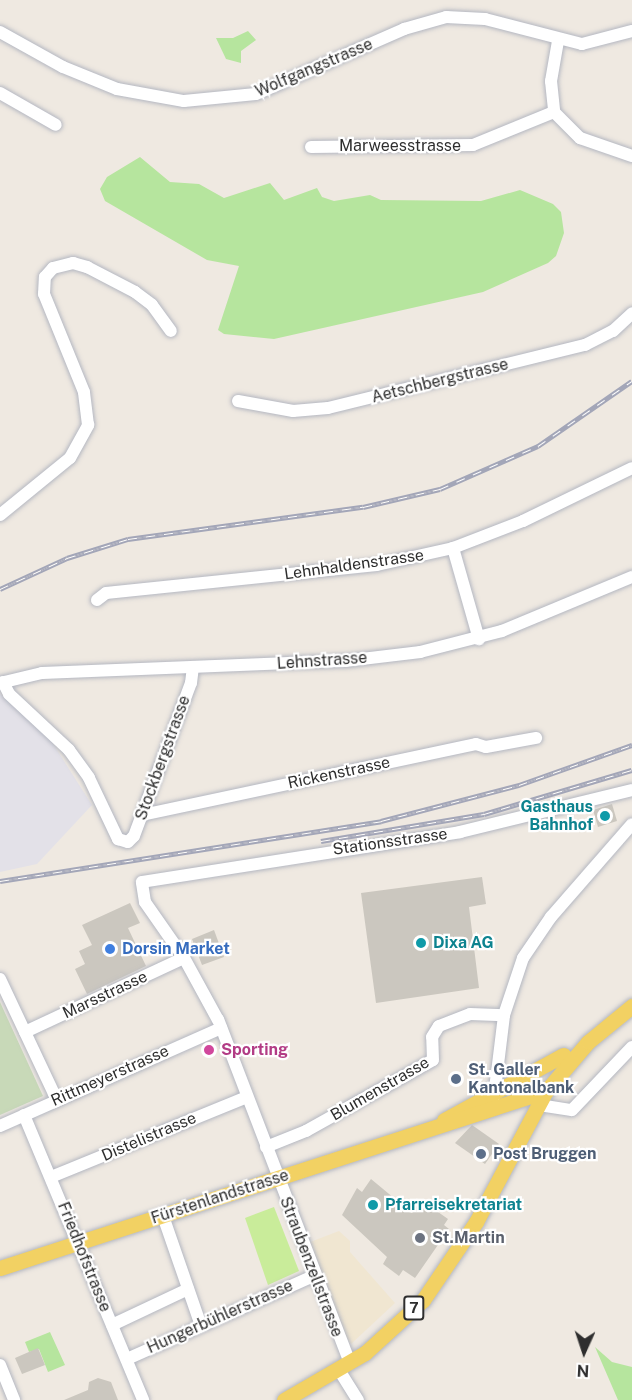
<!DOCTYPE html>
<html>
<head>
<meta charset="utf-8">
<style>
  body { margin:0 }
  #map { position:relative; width:632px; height:1400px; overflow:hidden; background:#efe9e1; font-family:"Public Sans",sans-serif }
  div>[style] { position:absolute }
  .industrial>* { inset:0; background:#e3e1e8 }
  .education>* { inset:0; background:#f0e6d1 }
  .green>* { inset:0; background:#b6e59e }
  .cemetery>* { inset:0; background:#c8d9b8 }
  .pitch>* { inset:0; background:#c9ec9a }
  .building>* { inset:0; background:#cbc7bf }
  .roads { filter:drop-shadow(0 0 2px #b4b7c1) drop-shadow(0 0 2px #b4b7c1) }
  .minor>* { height:12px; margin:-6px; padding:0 6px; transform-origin:6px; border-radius:6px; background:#fff }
  .major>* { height:15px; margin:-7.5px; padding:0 7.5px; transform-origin:7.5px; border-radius:7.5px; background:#f2d163 }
  .rail>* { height:5px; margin-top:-2.5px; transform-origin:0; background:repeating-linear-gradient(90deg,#fff 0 9px,#a3a6b8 0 18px); box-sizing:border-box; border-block:2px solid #a3a6b8 }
  .dots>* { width:16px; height:16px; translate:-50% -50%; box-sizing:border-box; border:3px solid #fff; border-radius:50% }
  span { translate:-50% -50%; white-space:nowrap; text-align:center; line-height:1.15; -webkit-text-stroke:4.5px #fff; paint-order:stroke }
  .shield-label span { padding:2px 4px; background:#fff; border:2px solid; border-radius:4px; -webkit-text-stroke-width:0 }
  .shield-label { font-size:15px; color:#2e2e2e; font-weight:700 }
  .street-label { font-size:16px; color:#2e2e2e }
  .culture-label { font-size:16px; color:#0d838f; font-weight:700 }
  .right { translate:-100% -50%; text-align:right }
  .left { translate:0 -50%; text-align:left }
  .shop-label { font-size:16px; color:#366cbe; font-weight:700 }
  .hotel-label { font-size:16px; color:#b23c85; font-weight:700 }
  .service-label { font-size:16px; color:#4e5e75; font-weight:700 }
  .worship-label { font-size:16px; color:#5b616d; font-weight:700 }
  .north { position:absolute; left:554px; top:1322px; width:60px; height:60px; -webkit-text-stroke:4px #fff; paint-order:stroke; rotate:183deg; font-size:16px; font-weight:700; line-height:24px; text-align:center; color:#2e2e2e }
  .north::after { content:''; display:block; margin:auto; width:21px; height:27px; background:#2e2e2e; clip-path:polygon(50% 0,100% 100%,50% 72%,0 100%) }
</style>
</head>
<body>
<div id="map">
  <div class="industrial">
    <i style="clip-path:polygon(0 694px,48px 736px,92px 805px,37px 864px,0 872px)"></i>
  </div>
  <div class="education">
    <i style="clip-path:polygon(339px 1231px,350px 1241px,350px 1252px,395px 1303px,351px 1344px,336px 1323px,305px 1244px)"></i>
  </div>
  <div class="green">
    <i style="clip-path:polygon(248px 31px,256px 40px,241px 51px,241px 63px,226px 59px,216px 38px,233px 38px)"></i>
    <i style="clip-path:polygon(140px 157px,170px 182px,199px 184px,224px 198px,270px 183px,284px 200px,317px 188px,322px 197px,334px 201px,370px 195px,381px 200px,481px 201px,520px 190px,553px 204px,561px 212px,564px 233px,556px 256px,548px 263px,483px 292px,274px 339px,224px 334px,218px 330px,239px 266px,207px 260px,105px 201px,100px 189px,107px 177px)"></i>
    <i style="clip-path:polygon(50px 1332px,65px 1365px,48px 1372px,39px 1349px,29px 1352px,25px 1342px)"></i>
    <i style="clip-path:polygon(595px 1347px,612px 1362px,632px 1367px,632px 1400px,618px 1400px)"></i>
  </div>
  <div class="cemetery">
    <i style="clip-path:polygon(0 1002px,43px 1096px,0 1115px)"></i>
  </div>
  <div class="pitch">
    <i style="clip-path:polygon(274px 1207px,299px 1271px,268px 1285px,245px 1218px)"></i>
  </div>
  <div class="building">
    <i style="clip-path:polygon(612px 804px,617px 821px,598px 827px,593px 810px)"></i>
    <i style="clip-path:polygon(482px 877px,486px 904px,469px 907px,479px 988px,376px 1003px,361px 893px)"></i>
    <i style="clip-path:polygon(130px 903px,140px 923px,128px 928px,146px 966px,87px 994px,75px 969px,85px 964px,79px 951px,92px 945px,82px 925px)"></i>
    <i style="clip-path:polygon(214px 930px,224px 957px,202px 965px,192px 939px)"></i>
    <i style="clip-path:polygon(472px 1125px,499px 1144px,485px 1164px,455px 1143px)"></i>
    <i style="clip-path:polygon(371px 1179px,412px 1213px,421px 1200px,448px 1219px,444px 1225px,449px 1229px,415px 1278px,403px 1270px,399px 1276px,383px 1264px,387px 1257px,342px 1215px,357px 1188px,362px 1192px)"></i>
    <i style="clip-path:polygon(38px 1348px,45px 1365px,22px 1374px,15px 1358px)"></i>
    <i style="clip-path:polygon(98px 1378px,111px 1382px,118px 1400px,64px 1400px,88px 1390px,89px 1382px)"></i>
  </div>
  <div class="roads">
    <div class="minor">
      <i style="left:0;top:32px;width:72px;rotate:29.1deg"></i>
      <i style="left:63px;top:67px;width:58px;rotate:22.2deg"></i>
      <i style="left:117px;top:89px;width:68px;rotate:10.2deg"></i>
      <i style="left:184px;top:101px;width:72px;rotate:-5.6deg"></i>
      <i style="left:256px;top:94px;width:162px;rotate:-23.7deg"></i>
      <i style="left:404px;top:29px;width:44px;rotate:-15.9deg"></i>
      <i style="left:446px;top:17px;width:39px;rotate:3deg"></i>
      <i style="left:485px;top:19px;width:100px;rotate:14.5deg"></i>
      <i style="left:582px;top:44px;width:52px;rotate:-14.6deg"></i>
      <i style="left:558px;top:41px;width:41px;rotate:99.9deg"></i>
      <i style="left:551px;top:81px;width:31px;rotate:84deg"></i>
      <i style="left:554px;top:112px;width:37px;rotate:45deg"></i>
      <i style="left:580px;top:138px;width:55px;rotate:19.1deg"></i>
      <i style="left:0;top:93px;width:64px;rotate:29.7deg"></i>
      <i style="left:311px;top:147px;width:162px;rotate:-0.7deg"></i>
      <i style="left:473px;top:145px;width:87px;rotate:-22.2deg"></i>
      <i style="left:238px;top:401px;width:56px;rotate:10.3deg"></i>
      <i style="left:293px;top:411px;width:35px;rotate:-5deg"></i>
      <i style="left:328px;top:408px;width:265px;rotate:-13.8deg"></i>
      <i style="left:585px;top:345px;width:31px;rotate:-27deg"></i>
      <i style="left:613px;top:331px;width:26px;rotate:-43deg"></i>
      <i style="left:0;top:515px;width:90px;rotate:-39.2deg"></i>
      <i style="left:70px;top:458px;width:38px;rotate:-61deg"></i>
      <i style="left:88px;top:425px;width:33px;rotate:-97deg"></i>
      <i style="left:84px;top:392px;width:106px;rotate:-112.2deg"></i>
      <i style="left:44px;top:294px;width:17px;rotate:-87deg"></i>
      <i style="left:45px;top:277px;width:12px;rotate:-48deg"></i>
      <i style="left:53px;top:268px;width:21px;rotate:-14deg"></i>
      <i style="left:73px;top:263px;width:15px;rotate:16deg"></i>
      <i style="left:87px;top:267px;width:54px;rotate:27.5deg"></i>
      <i style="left:135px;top:292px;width:21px;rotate:37deg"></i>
      <i style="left:152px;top:305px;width:32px;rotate:54deg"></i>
      <i style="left:453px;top:548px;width:95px;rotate:74.1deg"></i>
      <i style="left:97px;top:600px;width:11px;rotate:-38deg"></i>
      <i style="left:106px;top:593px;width:272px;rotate:-5.9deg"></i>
      <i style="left:377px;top:565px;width:78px;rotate:-12.6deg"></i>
      <i style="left:453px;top:548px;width:75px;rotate:-21.1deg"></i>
      <i style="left:523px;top:521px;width:121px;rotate:-25.9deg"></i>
      <i style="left:3px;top:682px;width:13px;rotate:63deg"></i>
      <i style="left:9px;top:694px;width:82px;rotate:43deg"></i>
      <i style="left:69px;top:750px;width:34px;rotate:54deg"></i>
      <i style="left:89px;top:778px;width:68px;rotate:64.6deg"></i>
      <i style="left:118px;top:839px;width:10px;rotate:17deg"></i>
      <i style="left:128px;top:842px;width:8px;rotate:-45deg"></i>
      <i style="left:134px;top:836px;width:163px;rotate:-69.6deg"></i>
      <i style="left:191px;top:683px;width:16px;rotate:-83deg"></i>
      <i style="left:0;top:683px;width:43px;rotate:-13.4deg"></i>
      <i style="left:42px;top:673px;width:303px;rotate:-2.3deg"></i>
      <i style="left:345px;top:661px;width:76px;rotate:-6.8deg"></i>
      <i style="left:420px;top:652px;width:85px;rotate:-14.4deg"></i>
      <i style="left:502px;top:631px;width:141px;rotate:-22.6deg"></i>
      <i style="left:142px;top:815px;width:341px;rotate:-12deg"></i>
      <i style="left:476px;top:744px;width:10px;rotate:17deg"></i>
      <i style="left:486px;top:747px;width:51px;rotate:-10.2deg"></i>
      <i style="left:0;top:979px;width:134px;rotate:64.8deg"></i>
      <i style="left:25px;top:1032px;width:175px;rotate:-25deg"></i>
      <i style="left:494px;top:1097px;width:83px;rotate:-83deg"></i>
      <i style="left:504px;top:1015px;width:60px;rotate:-71.6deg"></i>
      <i style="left:523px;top:958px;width:50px;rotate:-55.7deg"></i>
      <i style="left:551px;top:917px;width:123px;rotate:-48.9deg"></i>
      <i style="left:539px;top:1105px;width:33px;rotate:9deg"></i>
      <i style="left:572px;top:1110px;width:87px;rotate:-46.4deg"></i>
      <i style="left:24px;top:1115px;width:309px;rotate:67.3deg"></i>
      <i style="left:0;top:1126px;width:242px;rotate:-23.9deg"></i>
      <i style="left:266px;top:1147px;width:43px;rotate:-21.8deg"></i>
      <i style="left:306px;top:1131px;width:145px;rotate:-29.2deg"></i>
      <i style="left:433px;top:1060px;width:23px;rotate:-92deg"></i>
      <i style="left:432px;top:1037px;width:13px;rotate:-58deg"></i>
      <i style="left:439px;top:1026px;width:33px;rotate:-21deg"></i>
      <i style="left:470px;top:1014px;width:34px;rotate:2deg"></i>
      <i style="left:51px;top:1177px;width:212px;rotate:-22.2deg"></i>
      <i style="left:163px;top:1216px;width:116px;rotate:70.9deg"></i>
      <i style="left:112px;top:1325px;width:84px;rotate:-25.3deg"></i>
      <i style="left:127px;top:1359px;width:204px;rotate:-24deg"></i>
      <i style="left:350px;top:1363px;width:368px;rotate:-111deg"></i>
      <i style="left:218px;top:1020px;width:71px;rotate:-118.7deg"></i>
      <i style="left:184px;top:958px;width:68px;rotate:-124.9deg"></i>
      <i style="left:145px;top:902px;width:20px;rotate:-99deg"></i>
      <i style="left:142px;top:882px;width:322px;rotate:-8.9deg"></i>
      <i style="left:460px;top:832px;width:177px;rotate:-13.7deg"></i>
      <i style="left:0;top:1365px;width:38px;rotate:68deg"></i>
      <i style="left:339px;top:1370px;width:36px;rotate:58deg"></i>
    </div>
    <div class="major">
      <i style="left:444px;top:1120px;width:136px;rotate:-28.6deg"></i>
      <i style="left:0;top:1268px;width:574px;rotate:-17.96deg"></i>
      <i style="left:284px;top:1400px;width:94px;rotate:-30.1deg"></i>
      <i style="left:365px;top:1353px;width:79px;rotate:-42.4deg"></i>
      <i style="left:423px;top:1300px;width:94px;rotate:-55.8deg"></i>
      <i style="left:476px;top:1222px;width:149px;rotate:-61.9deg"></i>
      <i style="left:546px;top:1091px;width:65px;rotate:-49.4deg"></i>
      <i style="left:588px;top:1042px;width:57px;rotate:-39.3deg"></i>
    </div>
  </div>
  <div class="rail">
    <i style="left:0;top:589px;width:74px;rotate:-24.8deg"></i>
    <i style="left:67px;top:558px;width:64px;rotate:-17.3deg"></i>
    <i style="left:128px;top:539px;width:237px;rotate:-7.8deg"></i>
    <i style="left:363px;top:507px;width:79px;rotate:-13.2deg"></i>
    <i style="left:440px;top:489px;width:107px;rotate:-23.7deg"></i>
    <i style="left:538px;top:446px;width:114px;rotate:-34.7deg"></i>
    <i style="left:321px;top:841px;width:165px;rotate:-9.4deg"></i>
    <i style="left:484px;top:814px;width:154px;rotate:-16.6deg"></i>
    <i style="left:0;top:881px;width:386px;rotate:-8.9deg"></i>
    <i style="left:381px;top:821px;width:143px;rotate:-14.6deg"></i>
    <i style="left:519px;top:785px;width:120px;rotate:-19.5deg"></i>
  </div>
  <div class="dots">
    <i style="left:605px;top:816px;background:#0f9aa8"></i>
    <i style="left:421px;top:943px;background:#0f9aa8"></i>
    <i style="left:110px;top:949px;background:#3f7fe0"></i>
    <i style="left:209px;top:1050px;background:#d1479c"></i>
    <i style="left:456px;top:1079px;background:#5c6f8a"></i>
    <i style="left:481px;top:1154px;background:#5c6f8a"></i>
    <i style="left:373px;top:1205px;background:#0f9aa8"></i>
    <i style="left:420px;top:1238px;background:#6b7280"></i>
  </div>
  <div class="shield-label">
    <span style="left:414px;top:1308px">7</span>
  </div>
  <div class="street-label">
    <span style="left:314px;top:68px;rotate:-23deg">Wolfgangstrasse</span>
    <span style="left:400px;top:146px">Marweesstrasse</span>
    <span style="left:440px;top:381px;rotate:-14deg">Aetschbergstrasse</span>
    <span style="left:354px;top:565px;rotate:-8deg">Lehnhaldenstrasse</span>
    <span style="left:322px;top:661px;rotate:-4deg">Lehnstrasse</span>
    <span style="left:163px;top:758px;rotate:-70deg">Stockbergstrasse</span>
    <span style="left:339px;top:773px;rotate:-12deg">Rickenstrasse</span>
    <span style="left:390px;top:842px;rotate:-8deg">Stationsstrasse</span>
    <span style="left:105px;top:995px;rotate:-25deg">Marsstrasse</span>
    <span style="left:110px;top:1076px;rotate:-24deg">Rittmeyerstrasse</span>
    <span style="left:380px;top:1089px;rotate:-30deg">Blumenstrasse</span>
    <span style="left:149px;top:1137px;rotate:-23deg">Distelistrasse</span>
    <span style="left:220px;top:1197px;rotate:-18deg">Fürstenlandstrasse</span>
    <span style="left:84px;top:1257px;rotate:68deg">Friedhofstrasse</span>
    <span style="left:311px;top:1267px;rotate:69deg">Straubenzellstrasse</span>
    <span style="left:220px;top:1317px;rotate:-24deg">Hungerbühlerstrasse</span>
  </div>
  <div class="culture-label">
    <span class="right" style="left:593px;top:816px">Gasthaus<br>Bahnhof</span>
    <span class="left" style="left:433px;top:943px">Dixa AG</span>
    <span class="left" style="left:385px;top:1205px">Pfarreisekretariat</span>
  </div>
  <div class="shop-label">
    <span class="left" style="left:122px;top:949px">Dorsin Market</span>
  </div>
  <div class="hotel-label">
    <span class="left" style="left:221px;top:1050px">Sporting</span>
  </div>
  <div class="service-label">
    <span class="left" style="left:468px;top:1079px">St. Galler<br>Kantonalbank</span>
    <span class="left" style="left:493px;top:1154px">Post Bruggen</span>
  </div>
  <div class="worship-label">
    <span class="left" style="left:432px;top:1238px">St.Martin</span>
  </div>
  <div class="north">N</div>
</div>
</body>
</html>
